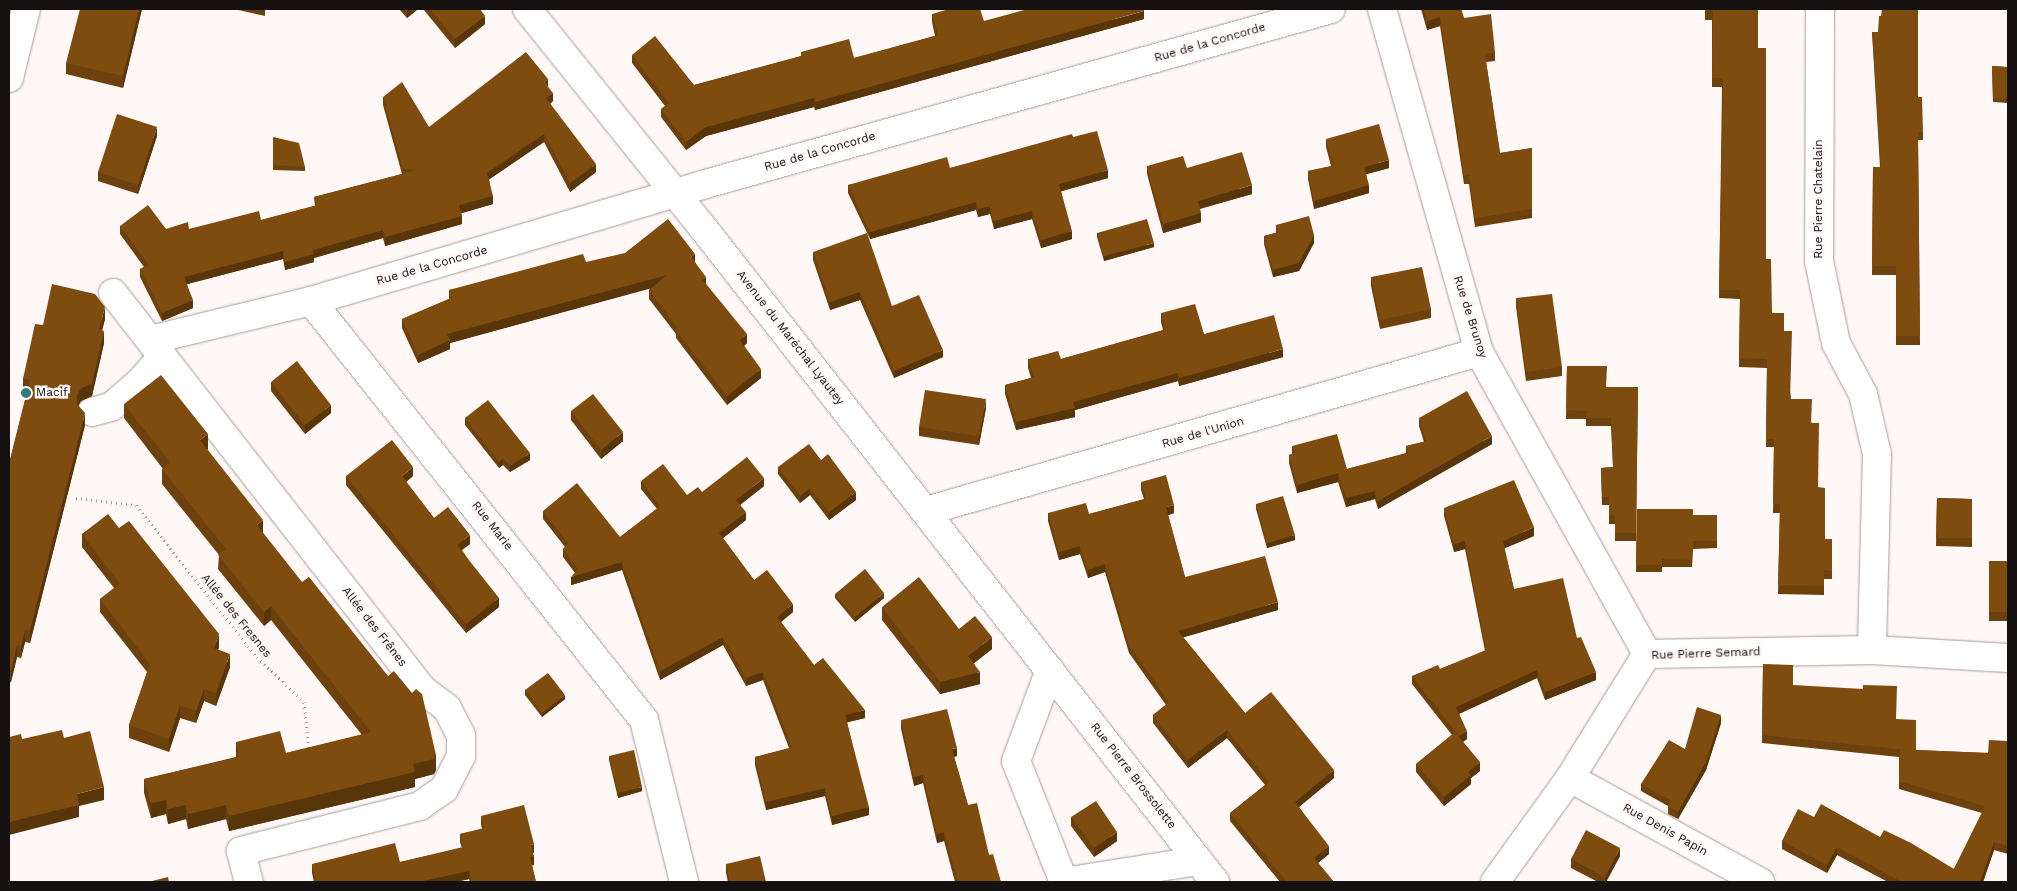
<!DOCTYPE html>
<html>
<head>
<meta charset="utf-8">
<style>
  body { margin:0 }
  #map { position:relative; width:2017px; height:891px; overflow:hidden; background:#fff8f6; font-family:"Work Sans",sans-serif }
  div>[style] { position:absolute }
  .path>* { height:3px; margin-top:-1.5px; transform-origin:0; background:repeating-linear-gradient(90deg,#9d9896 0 1px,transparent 0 5px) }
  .roads { filter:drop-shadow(0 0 1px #a59d9c) drop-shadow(0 0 1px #a59d9c) }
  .minor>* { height:28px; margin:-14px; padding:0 14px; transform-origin:14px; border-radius:14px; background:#fff }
  .tertiary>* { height:28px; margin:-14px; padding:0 14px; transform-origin:14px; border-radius:14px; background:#fff }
  .secondary>* { height:28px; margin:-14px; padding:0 14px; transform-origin:14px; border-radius:14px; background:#fff }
  .wall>* { inset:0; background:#6d410d }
  .shaded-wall>* { inset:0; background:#59350a }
  .building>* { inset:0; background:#7f4c0f }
  .dots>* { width:14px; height:14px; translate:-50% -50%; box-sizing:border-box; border:2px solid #fff8f6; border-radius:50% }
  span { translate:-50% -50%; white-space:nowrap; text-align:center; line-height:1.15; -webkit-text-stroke:5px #fff8f6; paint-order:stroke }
  .street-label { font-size:12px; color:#141110 }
  .poi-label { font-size:12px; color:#141110 }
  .left { translate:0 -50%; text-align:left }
  .frame { position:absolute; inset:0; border:10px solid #141110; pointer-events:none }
</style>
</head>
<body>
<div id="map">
  <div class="path">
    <i style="left:76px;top:498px;width:60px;rotate:6.7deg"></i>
    <i style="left:136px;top:505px;width:194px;rotate:51.5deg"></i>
    <i style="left:257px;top:657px;width:65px;rotate:43.8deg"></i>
    <i style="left:304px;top:702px;width:49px;rotate:84.2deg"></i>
  </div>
  <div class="roads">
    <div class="minor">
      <i style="left:1382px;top:9px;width:356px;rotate:74.2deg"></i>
      <i style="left:1479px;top:352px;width:346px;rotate:60.9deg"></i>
      <i style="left:1820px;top:9px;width:252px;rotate:90.2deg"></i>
      <i style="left:1819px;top:261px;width:84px;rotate:78.3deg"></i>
      <i style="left:1836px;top:343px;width:58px;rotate:62.1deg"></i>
      <i style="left:1863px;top:394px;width:62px;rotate:76.9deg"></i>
      <i style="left:1877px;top:454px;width:196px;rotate:91.5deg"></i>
      <i style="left:113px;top:293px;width:504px;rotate:52.02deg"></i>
      <i style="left:423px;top:690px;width:30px;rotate:37deg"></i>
      <i style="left:447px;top:708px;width:31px;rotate:63deg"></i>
      <i style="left:461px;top:736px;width:20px;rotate:90deg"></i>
      <i style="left:461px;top:756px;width:37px;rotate:117deg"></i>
      <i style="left:444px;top:789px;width:29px;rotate:145deg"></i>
      <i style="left:420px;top:806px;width:185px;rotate:165.9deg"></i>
      <i style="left:241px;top:851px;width:32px;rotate:76deg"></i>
      <i style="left:311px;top:301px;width:535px;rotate:51.52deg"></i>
      <i style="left:644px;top:720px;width:167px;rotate:76.1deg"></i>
      <i style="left:150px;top:340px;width:166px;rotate:-13.6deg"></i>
      <i style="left:311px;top:301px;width:408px;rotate:-16.5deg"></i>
      <i style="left:702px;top:185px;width:653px;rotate:-15.63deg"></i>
      <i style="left:92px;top:412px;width:20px;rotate:-15deg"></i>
      <i style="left:111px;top:407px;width:40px;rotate:-41deg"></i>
      <i style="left:141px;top:381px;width:33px;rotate:-49deg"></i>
      <i style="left:926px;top:511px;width:575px;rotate:-16.04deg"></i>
      <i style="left:1050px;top:670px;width:97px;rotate:110.5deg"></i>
      <i style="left:1016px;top:761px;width:130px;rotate:68.4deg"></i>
      <i style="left:1570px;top:778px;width:217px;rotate:28.7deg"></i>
      <i style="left:1065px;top:882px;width:135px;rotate:-9deg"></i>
      <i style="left:1495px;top:882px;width:128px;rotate:-54.2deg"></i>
      <i style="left:1570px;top:778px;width:146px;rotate:-58.2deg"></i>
      <i style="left:1647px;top:654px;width:225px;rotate:-1deg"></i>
      <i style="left:1872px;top:650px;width:136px;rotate:3.4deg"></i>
    </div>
    <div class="tertiary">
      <i style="left:527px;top:9px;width:276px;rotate:51.2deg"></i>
      <i style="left:700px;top:224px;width:836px;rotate:51.95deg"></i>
    </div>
    <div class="secondary">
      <i style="left:9px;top:78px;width:71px;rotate:-76.2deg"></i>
    </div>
  </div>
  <div class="wall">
    <i style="clip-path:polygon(142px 9px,123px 88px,66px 74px,66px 63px)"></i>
    <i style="clip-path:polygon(234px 9px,265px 9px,265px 16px)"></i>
    <i style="clip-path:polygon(399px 9px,418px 9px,407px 18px)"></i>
    <i style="clip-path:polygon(423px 9px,480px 9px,485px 24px,455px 48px)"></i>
    <i style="clip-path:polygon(1421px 9px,1461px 9px,1464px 18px,1495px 52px,1495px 61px,1486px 62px,1500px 153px,1532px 148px,1532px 218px,1475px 227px,1469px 184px,1464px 184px,1440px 26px,1427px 30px)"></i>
    <i style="clip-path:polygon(1705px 9px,1758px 9px,1758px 48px,1766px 259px,1772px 313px,1784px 331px,1791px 399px,1812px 423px,1818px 487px,1825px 539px,1832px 539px,1832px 579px,1824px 579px,1824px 595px,1778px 594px,1780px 513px,1773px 513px,1774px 447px,1766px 447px,1767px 368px,1739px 367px,1740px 299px,1719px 298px,1722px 87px,1712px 87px,1712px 20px,1705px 20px)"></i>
    <i style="clip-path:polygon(932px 14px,984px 21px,1144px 19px,815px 110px,814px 107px,706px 136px,686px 150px,661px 117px,661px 109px,665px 106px,632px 63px,632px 55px,694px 85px,801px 56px,801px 52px,854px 58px,935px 36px,932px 22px)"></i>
    <i style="clip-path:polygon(1872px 32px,1878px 32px,1918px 97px,1923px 132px,1923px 140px,1918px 140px,1920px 345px,1896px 345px,1896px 275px,1872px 275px,1873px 167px,1880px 167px)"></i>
    <i style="clip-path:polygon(1992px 66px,2008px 67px,2008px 103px,1993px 102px)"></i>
    <i style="clip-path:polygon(548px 87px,553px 101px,550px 104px,596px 172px,570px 192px,544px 142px,489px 179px,493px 204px,461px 213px,462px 224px,385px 246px,383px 238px,314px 258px,314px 262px,285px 270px,283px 259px,187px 284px,193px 308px,162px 321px,140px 277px,140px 269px,144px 267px,120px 234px,120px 226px,166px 229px,189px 229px,261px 220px,315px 206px,314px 197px,402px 174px,383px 105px,383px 97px,429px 127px)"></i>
    <i style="clip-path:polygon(157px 136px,138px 194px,98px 181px,98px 172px)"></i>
    <i style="clip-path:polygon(273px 137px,305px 167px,305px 171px,273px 170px)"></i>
    <i style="clip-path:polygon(1073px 137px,1108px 178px,1061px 191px,1072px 239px,1041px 248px,1032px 219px,994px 229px,990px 214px,978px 217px,976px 210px,870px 239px,848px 193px,848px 185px,950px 168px)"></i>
    <i style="clip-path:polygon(1326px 139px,1389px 168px,1366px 174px,1369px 193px,1314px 209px,1308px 179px,1308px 171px,1331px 166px,1326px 147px)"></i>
    <i style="clip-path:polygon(1147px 166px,1187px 168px,1252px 194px,1200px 209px,1201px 222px,1163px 233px,1147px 174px)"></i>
    <i style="clip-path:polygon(1276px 225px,1314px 243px,1299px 271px,1273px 277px,1264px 244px,1264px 236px,1276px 233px)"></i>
    <i style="clip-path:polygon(1097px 233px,1154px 247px,1104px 261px,1097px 237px)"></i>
    <i style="clip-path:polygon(813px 252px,943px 357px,894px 378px,860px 300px,830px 310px,813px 260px)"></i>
    <i style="clip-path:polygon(586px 262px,695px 262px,706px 284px,747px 343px,744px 346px,761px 378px,727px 405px,676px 338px,676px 334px,649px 299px,649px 290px,650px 288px,450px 343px,450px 349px,418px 363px,402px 328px,402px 319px,449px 299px,449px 290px)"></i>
    <i style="clip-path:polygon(1371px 277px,1431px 309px,1431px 318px,1380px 329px,1371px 286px)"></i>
    <i style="clip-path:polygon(1516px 298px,1562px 367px,1562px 376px,1526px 381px,1516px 307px)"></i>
    <i style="clip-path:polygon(1161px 313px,1204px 334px,1283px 357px,1179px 386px,1178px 381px,1075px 410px,1075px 417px,1016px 430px,1005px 394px,1005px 385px,1031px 378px,1028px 368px,1028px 359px,1061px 359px,1163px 330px,1161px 322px)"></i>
    <i style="clip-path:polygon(105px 319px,102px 330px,104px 343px,92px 396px,81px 401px,78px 406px,85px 425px,30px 643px,25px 642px,21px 658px,17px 657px,11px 682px,9px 682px,9px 464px,27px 392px,23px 391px,23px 379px,43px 325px)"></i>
    <i style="clip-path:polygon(1567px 366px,1606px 387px,1638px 387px,1636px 541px,1615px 541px,1615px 524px,1609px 524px,1609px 505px,1602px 505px,1601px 468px,1613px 467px,1611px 426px,1586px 426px,1586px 419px,1566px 419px)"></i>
    <i style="clip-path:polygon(271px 382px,331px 413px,305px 434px,271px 391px)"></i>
    <i style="clip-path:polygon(124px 404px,208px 449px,207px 449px,263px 534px,436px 770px,434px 774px,415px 779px,415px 787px,229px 831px,226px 819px,188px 829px,186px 819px,168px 824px,166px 814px,151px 818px,144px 793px,144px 779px,236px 757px,236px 742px,286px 753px,362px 735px,271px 620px,264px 626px,218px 569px,219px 555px,162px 484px,162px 469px,163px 469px,124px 418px)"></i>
    <i style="clip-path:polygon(986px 408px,979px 445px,919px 436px,919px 427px)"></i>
    <i style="clip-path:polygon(571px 411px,623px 441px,601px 459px,571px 420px)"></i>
    <i style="clip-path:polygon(465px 418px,530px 460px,510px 472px,503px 465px,499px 468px,465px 425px)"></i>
    <i style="clip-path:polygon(1419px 418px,1492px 444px,1378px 509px,1375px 499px,1346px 507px,1338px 482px,1297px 493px,1289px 463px,1289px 455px,1292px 454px,1292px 446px,1347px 469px,1406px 453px,1406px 446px,1424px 442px,1419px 426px)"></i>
    <i style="clip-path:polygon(821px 460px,856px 500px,829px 520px,810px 495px,800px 503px,778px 474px,778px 467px)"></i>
    <i style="clip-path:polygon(346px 476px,413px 476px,406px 482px,434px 518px,470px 544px,462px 550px,499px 607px,466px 633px,346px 485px)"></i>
    <i style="clip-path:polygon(641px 481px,687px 495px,702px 492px,764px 486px,740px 505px,746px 520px,723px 538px,754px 580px,793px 612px,781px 622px,814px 665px,865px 718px,847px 722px,869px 815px,832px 825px,825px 796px,766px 810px,755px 765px,755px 757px,789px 748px,763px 680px,746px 686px,723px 645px,660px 680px,622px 570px,571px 585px,575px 573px,563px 557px,563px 549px,565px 547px,543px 519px,543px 511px,620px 537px,657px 509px,641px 489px)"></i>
    <i style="clip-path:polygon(1141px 482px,1174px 513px,1168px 515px,1185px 577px,1278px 610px,1183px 637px,1245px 713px,1334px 778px,1299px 807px,1329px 854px,1318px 863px,1334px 882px,1280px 882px,1230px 821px,1230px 813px,1265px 785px,1227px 738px,1188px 768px,1153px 723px,1153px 715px,1166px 705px,1129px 653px,1105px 572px,1088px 578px,1080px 554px,1059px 560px,1048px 521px,1048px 513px,1089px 514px,1144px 499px,1141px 490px)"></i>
    <i style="clip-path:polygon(1937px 498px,1972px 499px,1972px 547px,1936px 546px)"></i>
    <i style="clip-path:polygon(1256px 504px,1295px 540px,1267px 548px,1256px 509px)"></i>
    <i style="clip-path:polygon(1444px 508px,1534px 536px,1504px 548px,1514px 589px,1577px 638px,1596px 680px,1545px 700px,1537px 678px,1459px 714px,1467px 739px,1463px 742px,1480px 771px,1471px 778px,1471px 784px,1444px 806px,1416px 772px,1416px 764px,1452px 735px,1412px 684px,1412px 676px,1440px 669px,1485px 651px,1465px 549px,1454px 552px,1444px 516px)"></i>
    <i style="clip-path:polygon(1637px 509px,1693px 515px,1717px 515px,1717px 548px,1693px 549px,1692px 567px,1662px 567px,1662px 572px,1636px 572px)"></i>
    <i style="clip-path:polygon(119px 528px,219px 647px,218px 650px,230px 667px,216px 706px,204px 701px,196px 723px,180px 718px,169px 752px,129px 738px,129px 725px,147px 672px,100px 612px,100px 599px,114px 588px,82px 547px,82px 534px)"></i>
    <i style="clip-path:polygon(1989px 561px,2008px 561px,2008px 621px,1989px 621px)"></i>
    <i style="clip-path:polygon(835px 594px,884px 598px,855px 622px,835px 598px)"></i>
    <i style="clip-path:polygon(882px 607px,992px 649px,974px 663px,980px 684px,940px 694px,882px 620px)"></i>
    <i style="clip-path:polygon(1763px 664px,1793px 685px,1896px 719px,1916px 750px,1988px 753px,2008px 741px,2008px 854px,1994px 850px,1983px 882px,1888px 882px,1837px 855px,1827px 873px,1782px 849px,1782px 841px,1814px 817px,1880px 837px,1954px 869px,1982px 813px,1899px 789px,1899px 757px,1762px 743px)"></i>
    <i style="clip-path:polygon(525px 690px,565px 699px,542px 717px,525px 695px)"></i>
    <i style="clip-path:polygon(901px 720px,957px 756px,954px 757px,968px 805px,989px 855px,1001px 882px,955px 882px,944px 841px,937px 843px,923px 783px,914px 786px,901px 729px)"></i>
    <i style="clip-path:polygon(1721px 723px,1706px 770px,1678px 819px,1668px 814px,1668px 806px,1641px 791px,1641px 784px,1685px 749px)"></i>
    <i style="clip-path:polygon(609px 756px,642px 791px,618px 798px,609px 760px)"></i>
    <i style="clip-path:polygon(481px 816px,534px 853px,533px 853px,534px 865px,532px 865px,536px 882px,470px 882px,469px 879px,456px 882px,314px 882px,312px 873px,312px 864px,400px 862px,462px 848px,460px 842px,460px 834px,482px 829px,481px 824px)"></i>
    <i style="clip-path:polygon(1071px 817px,1117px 841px,1094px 857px,1071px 826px)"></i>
    <i style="clip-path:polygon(1620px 856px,1606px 882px,1598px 882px,1571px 868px,1571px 859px)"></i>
    <i style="clip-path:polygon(726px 864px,766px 882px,728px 882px,726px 873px)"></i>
  </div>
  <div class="shaded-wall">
    <i style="clip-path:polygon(139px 9px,142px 9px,123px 88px,123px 76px)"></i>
    <i style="clip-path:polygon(407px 9px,418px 9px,407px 18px)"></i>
    <i style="clip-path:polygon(1144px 11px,1144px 19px,815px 110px,815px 102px)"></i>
    <i style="clip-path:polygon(485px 16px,485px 24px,455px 48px,455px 39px)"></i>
    <i style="clip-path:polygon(1440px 17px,1440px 26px,1427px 30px,1427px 21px)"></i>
    <i style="clip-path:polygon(548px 79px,548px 87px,544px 82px)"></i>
    <i style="clip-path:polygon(553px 93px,553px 101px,546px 106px,546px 98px)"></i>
    <i style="clip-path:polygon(814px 98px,814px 107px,706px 136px,686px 150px,686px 142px,706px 127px)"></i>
    <i style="clip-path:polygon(157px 127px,157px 136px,138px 194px,138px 185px)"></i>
    <i style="clip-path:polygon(544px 134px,544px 142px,487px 181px,487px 173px)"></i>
    <i style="clip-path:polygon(1389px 160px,1389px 168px,1364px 175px,1364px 167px)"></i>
    <i style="clip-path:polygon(596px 164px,596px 172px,570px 192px,570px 183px)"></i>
    <i style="clip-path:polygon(1108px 170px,1108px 178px,1059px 192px,1059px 184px)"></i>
    <i style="clip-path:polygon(1252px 185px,1252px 194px,1198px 209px,1198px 201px)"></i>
    <i style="clip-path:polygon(1369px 185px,1369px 193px,1314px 209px,1314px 201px)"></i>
    <i style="clip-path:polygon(493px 196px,493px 204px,459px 214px,459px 205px)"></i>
    <i style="clip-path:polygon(976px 202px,976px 210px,870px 239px,870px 232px)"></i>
    <i style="clip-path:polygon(990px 206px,990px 214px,978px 217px,978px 209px)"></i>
    <i style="clip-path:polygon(1032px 211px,1032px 219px,994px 229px,994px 221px)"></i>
    <i style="clip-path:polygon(1201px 213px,1201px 222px,1163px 233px,1163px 224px)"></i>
    <i style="clip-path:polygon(462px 216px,462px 224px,385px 246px,385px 237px)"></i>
    <i style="clip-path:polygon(383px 230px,383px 238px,314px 258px,314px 262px,285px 270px,285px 262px,313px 250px)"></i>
    <i style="clip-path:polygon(1072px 231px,1072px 239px,1041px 248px,1041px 240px)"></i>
    <i style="clip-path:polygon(1314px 235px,1314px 243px,1299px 271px,1273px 277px,1273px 270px)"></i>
    <i style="clip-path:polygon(1154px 243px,1154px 247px,1104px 261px,1104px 256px)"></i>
    <i style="clip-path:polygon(283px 251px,283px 259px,184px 285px,184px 277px)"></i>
    <i style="clip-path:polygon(695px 254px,695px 263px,691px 257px)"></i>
    <i style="clip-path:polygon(667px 275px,667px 284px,450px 343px,450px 349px,418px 363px,418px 355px,447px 334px)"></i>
    <i style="clip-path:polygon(706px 277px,706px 285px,702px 279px)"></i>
    <i style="clip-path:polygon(860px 292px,860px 300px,830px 310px,830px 302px)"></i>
    <i style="clip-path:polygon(193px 300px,193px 308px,162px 321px,162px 313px)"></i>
    <i style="clip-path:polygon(105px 307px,105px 319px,99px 342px,99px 329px)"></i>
    <i style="clip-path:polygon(104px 331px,104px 343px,92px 396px,81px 401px,77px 408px,77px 396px)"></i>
    <i style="clip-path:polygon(747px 334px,747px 343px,740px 349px,740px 340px)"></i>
    <i style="clip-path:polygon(1283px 349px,1283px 357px,1179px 386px,1179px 378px)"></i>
    <i style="clip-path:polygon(943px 350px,943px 357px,894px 378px,894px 371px)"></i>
    <i style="clip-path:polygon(761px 369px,761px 378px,727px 405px,727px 396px)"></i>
    <i style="clip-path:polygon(1178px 373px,1178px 381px,1075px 410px,1075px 417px,1016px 430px,1016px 422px,1073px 402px)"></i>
    <i style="clip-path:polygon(986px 399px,986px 408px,979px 445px,979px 436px)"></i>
    <i style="clip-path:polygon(331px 405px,331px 413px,305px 434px,305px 425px)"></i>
    <i style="clip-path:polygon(85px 413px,85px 425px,30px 643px,30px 630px)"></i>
    <i style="clip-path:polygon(623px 432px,623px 441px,601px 459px,601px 450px)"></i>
    <i style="clip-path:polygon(208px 434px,208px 449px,200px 455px,200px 440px)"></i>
    <i style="clip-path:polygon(1492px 436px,1492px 444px,1378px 509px,1378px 501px)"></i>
    <i style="clip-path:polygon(530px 453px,530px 460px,510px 472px,510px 466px)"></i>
    <i style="clip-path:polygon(503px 458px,503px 465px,499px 468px,499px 462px)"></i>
    <i style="clip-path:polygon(413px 467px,413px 476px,402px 485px,402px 476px)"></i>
    <i style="clip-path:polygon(1338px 473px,1338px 482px,1297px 493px,1297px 485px)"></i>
    <i style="clip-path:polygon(764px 478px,764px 486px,736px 508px,736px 500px)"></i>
    <i style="clip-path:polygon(810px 488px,810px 495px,800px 503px,800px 496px)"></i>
    <i style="clip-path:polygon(1375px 491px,1375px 499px,1346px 507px,1346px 498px)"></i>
    <i style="clip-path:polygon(856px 492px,856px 500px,829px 520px,829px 512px)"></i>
    <i style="clip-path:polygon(1174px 505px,1174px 513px,1166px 516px,1166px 507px)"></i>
    <i style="clip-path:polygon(746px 512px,746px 520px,719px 541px,719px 533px)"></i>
    <i style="clip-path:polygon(263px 520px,263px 535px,257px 525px)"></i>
    <i style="clip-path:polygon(1534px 527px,1534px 536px,1503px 549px,1503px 541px)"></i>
    <i style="clip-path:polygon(470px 535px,470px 544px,457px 553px,457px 545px)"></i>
    <i style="clip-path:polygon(1295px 535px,1295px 540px,1267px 548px,1267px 543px)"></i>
    <i style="clip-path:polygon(1465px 541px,1465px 549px,1454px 552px,1454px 544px)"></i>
    <i style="clip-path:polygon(1080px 546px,1080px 554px,1059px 560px,1059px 552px)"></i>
    <i style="clip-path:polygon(622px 562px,622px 570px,571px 585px,571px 577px)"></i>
    <i style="clip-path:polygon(1105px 564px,1105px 572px,1088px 578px,1088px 570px)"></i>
    <i style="clip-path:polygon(884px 593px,884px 598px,855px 622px,855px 617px)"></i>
    <i style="clip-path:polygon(499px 598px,499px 607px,466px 633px,466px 624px)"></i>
    <i style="clip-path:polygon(1278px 602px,1278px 610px,1178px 639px,1178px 631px)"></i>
    <i style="clip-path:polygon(793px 604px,793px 612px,777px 625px,777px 617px)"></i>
    <i style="clip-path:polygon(271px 606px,271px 620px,264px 626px,264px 612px)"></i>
    <i style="clip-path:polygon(25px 630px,25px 642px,21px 658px,21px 646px)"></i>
    <i style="clip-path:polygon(219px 634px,219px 647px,214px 661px,214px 648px)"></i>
    <i style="clip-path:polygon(723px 637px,723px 645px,660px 680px,660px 671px)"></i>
    <i style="clip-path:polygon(992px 637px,992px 649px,968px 668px,968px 656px)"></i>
    <i style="clip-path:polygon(17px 645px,17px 657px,11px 682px,11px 670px)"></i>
    <i style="clip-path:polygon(230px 654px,230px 667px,216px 706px,216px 693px)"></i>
    <i style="clip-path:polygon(1537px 670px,1537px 678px,1456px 715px,1456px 707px)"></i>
    <i style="clip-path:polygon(763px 672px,763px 680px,746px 686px,746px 678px)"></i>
    <i style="clip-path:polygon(980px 672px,980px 684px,940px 694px,940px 682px)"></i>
    <i style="clip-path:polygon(1596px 672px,1596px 680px,1545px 700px,1545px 692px)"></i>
    <i style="clip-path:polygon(204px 689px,204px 701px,196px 723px,196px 711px)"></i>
    <i style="clip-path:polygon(565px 695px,565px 699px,542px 717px,542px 713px)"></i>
    <i style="clip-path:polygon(180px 705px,180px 718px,169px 752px,169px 739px)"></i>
    <i style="clip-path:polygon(865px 710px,865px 718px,845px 723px,845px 715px)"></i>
    <i style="clip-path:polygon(1721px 715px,1721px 723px,1706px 770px,1678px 819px,1678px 812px)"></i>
    <i style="clip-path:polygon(1227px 730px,1227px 738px,1188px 768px,1188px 760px)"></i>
    <i style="clip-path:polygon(1467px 731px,1467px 739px,1459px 744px,1459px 736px)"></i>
    <i style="clip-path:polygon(957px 748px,957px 756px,952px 757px,952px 749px)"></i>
    <i style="clip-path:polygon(436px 755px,436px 770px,434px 774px,415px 779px,415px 787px,229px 831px,229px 816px,413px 764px)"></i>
    <i style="clip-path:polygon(1480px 762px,1480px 771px,1471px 778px,1471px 784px,1444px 806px,1444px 797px,1468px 772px)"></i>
    <i style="clip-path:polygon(1334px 770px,1334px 778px,1295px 810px,1295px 802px)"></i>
    <i style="clip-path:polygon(923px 775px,923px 783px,914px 786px,914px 777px)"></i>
    <i style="clip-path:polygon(104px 787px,104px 800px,79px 806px,79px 817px,9px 835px,9px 822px,77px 794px)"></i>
    <i style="clip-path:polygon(642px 787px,642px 791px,618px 798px,618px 793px)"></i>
    <i style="clip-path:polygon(825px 788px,825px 796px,766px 810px,766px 802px)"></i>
    <i style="clip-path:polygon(166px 800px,166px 814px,151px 818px,151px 803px)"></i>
    <i style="clip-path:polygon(186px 805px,186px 819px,168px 824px,168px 809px)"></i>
    <i style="clip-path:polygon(226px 805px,226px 819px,188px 829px,188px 814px)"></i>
    <i style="clip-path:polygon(869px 807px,869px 815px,832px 825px,832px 816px)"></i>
    <i style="clip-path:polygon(944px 832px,944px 841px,937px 843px,937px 834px)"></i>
    <i style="clip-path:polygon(1117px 832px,1117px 841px,1094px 857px,1094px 848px)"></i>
    <i style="clip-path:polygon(1994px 842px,1994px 850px,1983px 882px,1980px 882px)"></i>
    <i style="clip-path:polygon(534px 844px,534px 853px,531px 853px,531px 845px)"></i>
    <i style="clip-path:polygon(1329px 846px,1329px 854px,1314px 866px,1314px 858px)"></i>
    <i style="clip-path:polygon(1837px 847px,1837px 855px,1827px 873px,1827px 865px)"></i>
    <i style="clip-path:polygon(1620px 848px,1620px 856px,1606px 882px,1605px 882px,1605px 877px)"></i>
    <i style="clip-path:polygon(534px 856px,534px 865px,530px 866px,530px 857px)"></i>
    <i style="clip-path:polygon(469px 871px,469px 879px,456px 882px,417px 882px)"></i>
  </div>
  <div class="building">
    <i style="clip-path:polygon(80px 9px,139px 9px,123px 76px,66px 63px)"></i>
    <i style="clip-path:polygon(430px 9px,480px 9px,485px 16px,455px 39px)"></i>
    <i style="clip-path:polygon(949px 9px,980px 9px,984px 21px,1028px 9px,1144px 9px,1144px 11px,815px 102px,814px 98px,706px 127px,686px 142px,661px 109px,669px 103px,632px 55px,655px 36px,694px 85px,802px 56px,801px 52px,849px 39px,854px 58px,938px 35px,932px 14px)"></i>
    <i style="clip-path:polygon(1423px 9px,1461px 9px,1464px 18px,1491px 14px,1495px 52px,1485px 54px,1500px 153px,1532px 148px,1532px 209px,1475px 218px,1469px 175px,1464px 176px,1440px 17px,1427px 21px)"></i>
    <i style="clip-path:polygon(1705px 9px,1758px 9px,1758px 48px,1766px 48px,1766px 259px,1771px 259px,1772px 313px,1784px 313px,1784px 331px,1792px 331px,1790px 399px,1812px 399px,1811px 423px,1819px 423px,1818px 487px,1825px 488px,1825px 539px,1832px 539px,1832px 571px,1824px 570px,1824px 586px,1778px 585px,1780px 504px,1773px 504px,1774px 439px,1766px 439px,1767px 359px,1739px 358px,1740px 290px,1719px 290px,1723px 78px,1712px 78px,1713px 11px,1705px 11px)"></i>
    <i style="clip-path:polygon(1882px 9px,1918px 9px,1918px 97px,1922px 97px,1923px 132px,1918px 132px,1920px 336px,1896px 336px,1896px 266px,1872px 266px,1873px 167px,1881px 167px,1872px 32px,1878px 32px,1879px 16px,1881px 16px)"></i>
    <i style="clip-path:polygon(526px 52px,548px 79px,544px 82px,553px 93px,546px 98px,596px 164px,570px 183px,544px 134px,487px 173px,493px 196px,459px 205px,462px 216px,385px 237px,383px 230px,313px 250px,314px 254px,285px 262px,283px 251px,184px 277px,193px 300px,162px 313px,140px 269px,149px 265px,120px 226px,148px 205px,166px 229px,188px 222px,189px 229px,259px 211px,261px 220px,317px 205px,314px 197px,417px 170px,403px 169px,383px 97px,402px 82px,429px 127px)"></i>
    <i style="clip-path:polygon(1992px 66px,2008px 67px,2008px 99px,1993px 98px)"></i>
    <i style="clip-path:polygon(117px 114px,157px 127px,138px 185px,98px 172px)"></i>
    <i style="clip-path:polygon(1379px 124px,1389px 160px,1364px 167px,1369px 185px,1314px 201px,1308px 171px,1333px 166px,1326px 139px)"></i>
    <i style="clip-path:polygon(1097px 131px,1108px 170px,1059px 184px,1072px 231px,1041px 240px,1032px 211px,994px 221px,990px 206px,978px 209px,976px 202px,870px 232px,848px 185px,947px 157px,950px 168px,1072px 134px,1073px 137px)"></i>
    <i style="clip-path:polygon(273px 137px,299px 143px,305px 167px,273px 165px)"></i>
    <i style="clip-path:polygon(1242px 152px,1252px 185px,1198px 201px,1201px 213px,1163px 224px,1147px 166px,1183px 156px,1187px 168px)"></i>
    <i style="clip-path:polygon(1309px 216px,1314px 235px,1299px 263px,1273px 270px,1264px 236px,1278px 232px,1276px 225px)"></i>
    <i style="clip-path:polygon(668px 219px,695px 254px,691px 257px,706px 277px,702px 279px,747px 334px,740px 340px,761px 369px,727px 396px,676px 330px,678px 328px,649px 290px,667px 275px,447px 334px,450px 340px,418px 355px,402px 319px,451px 298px,449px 290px,583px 254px,586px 262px,625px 253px)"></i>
    <i style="clip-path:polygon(1147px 219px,1154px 243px,1104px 256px,1097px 233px)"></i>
    <i style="clip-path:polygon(867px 233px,892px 306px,919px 295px,943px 350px,894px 371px,860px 292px,830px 302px,813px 252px)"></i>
    <i style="clip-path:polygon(1422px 267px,1431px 309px,1380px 320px,1371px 277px)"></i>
    <i style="clip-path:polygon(52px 284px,95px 294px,105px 307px,99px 329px,104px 331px,92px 384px,81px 388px,77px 396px,77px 404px,85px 413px,30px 630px,25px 630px,21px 646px,17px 645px,11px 670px,9px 669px,9px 464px,30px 380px,23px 379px,35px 324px,43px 325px)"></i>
    <i style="clip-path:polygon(1552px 294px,1562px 367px,1526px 372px,1516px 298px)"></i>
    <i style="clip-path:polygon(1195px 304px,1204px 334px,1274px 315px,1283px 349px,1179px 378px,1178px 373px,1073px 402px,1075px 408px,1016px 422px,1005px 385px,1034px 377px,1028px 359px,1058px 351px,1061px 359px,1165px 330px,1161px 313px)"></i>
    <i style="clip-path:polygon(297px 361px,331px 405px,305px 425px,271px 382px)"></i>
    <i style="clip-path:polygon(1567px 366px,1607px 366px,1606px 387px,1638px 387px,1636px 533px,1615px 533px,1615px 515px,1609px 515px,1609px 497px,1602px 497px,1601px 468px,1613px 467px,1611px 418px,1586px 418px,1587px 411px,1566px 410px)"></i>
    <i style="clip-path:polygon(161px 375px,208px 434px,200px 440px,263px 520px,257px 525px,302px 582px,309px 577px,388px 676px,394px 671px,412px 693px,416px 689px,422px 694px,436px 755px,434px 759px,413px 764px,415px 772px,229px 816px,226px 805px,188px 814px,186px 805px,168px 809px,166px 800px,151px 803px,144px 779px,239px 757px,236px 742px,280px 731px,286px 753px,371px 732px,271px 606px,264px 612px,218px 555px,226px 549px,162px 469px,171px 463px,124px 404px)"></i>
    <i style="clip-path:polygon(925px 390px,986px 399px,979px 436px,919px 427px)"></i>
    <i style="clip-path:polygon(1467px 391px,1492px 436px,1378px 501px,1375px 491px,1346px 498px,1338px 473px,1297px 485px,1289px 455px,1295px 453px,1292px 446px,1337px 434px,1347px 469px,1408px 453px,1406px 446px,1426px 441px,1419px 418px)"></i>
    <i style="clip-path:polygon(593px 394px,623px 432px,601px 450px,571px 411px)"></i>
    <i style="clip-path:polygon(488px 400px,530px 453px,510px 466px,503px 458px,499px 462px,465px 418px)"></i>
    <i style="clip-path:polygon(392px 440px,413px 467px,402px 476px,434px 518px,448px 507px,470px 535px,457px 545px,499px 598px,466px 624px,346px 476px)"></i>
    <i style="clip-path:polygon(809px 444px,821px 460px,828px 454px,856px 492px,829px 512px,810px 488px,800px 496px,778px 467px)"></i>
    <i style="clip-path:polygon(747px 457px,764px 478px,736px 500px,746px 512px,719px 533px,754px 580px,767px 570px,793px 604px,777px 617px,814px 665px,823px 658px,865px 710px,845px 715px,869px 807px,832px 816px,825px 788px,766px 802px,755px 757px,792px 748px,763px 672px,746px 678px,723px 637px,660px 671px,622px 562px,571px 577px,578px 569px,563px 549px,569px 544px,543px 511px,577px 483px,620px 537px,660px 506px,641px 481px,663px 464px,687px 495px,698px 487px,702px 492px)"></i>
    <i style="clip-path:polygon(1166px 475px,1174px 505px,1166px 507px,1185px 577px,1265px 556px,1278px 602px,1178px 631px,1245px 713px,1271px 692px,1334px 770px,1295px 802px,1329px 846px,1314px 858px,1334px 882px,1287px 882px,1230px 813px,1269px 782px,1227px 730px,1188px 760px,1153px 715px,1169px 702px,1129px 645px,1105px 564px,1088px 570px,1080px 546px,1059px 552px,1048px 513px,1086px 503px,1089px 514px,1146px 499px,1141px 482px)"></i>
    <i style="clip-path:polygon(1514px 480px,1534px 527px,1503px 541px,1514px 589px,1563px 578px,1577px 638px,1581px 637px,1596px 672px,1545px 692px,1537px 670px,1456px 707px,1467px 731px,1459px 736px,1412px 676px,1438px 665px,1440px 669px,1486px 650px,1465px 541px,1454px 544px,1444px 508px)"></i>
    <i style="clip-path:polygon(1283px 496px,1295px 535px,1267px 543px,1256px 504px)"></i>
    <i style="clip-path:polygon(1937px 498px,1972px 499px,1972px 538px,1936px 538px)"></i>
    <i style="clip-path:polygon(1637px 509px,1693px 509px,1693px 515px,1717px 515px,1717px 541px,1693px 541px,1692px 560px,1662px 559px,1662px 565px,1636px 565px)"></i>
    <i style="clip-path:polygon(108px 514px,119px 528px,129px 521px,219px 634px,214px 648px,230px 654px,216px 693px,204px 689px,196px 711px,180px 705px,169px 739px,129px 725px,150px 664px,100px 599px,120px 584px,82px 534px)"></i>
    <i style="clip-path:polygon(1989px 561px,2008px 561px,2008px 612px,1989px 612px)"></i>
    <i style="clip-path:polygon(865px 569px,884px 593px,855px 617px,835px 594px)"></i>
    <i style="clip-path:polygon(919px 577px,959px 629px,975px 616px,992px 637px,968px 656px,980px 672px,940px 682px,882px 607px)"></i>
    <i style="clip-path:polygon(1763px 664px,1793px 665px,1793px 685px,1863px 689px,1863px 685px,1897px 686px,1896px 719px,1916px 720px,1916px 750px,1988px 753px,1989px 740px,2008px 741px,2008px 846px,1994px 842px,1980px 882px,1902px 882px,1837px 847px,1827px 865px,1782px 841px,1798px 809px,1814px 817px,1821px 804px,1880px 837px,1884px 830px,1911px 843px,1954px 869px,1985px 806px,1899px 781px,1900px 750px,1907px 750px,1762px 735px)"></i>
    <i style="clip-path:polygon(548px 673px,565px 695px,542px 713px,525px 690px)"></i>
    <i style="clip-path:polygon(1697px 707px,1721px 715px,1706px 762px,1678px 812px,1668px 806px,1670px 800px,1641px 784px,1669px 740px,1685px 749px)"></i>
    <i style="clip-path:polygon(947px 709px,957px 748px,952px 749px,968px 805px,977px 803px,989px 855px,993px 854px,1001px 882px,958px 882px,944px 832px,937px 834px,923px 775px,914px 777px,901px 720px)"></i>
    <i style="clip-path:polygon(62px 730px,64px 738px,90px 731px,104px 787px,77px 794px,79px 805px,9px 822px,9px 737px,21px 734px,22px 739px)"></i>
    <i style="clip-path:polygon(1455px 732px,1480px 762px,1468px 772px,1471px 775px,1444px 797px,1416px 764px)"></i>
    <i style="clip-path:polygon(634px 750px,642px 787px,618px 793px,609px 756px)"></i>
    <i style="clip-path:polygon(1096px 801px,1117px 832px,1094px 848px,1071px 817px)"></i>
    <i style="clip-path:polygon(524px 805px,534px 844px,531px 845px,534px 856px,530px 857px,536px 882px,472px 882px,469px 871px,417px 882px,316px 882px,312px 864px,395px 843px,400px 862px,463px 847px,460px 834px,484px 828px,481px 816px)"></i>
    <i style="clip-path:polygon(1586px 830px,1620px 848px,1605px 877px,1571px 859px)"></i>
    <i style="clip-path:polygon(760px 856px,766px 882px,730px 882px,726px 864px)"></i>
    <i style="clip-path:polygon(168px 877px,169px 882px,148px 882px)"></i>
  </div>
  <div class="dots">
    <i style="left:26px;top:393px;background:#337c7f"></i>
  </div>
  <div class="street-label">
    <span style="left:1210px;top:43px;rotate:-16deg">Rue de la Concorde</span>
    <span style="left:820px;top:152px;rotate:-16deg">Rue de la Concorde</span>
    <span style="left:1819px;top:199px;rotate:-90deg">Rue Pierre Chatelain</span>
    <span style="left:432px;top:266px;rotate:-16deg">Rue de la Concorde</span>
    <span style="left:1470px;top:317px;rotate:72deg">Rue de Brunoy</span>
    <span style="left:790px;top:338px;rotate:52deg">Avenue du Maréchal Lyautey</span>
    <span style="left:1203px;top:433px;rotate:-16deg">Rue de l'Union</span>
    <span style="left:492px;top:526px;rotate:52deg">Rue Marie</span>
    <span style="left:236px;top:616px;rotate:51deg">Allée des Fresnes</span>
    <span style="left:374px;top:627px;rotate:52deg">Allée des Frênes</span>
    <span style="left:1706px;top:654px;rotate:-2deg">Rue Pierre Semard</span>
    <span style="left:1133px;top:776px;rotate:52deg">Rue Pierre Brossolette</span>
    <span style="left:1665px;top:830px;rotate:29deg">Rue Denis Papin</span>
  </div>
  <div class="poi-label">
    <span class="left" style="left:36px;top:393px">Macif</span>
  </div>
  <div class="frame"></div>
</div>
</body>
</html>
